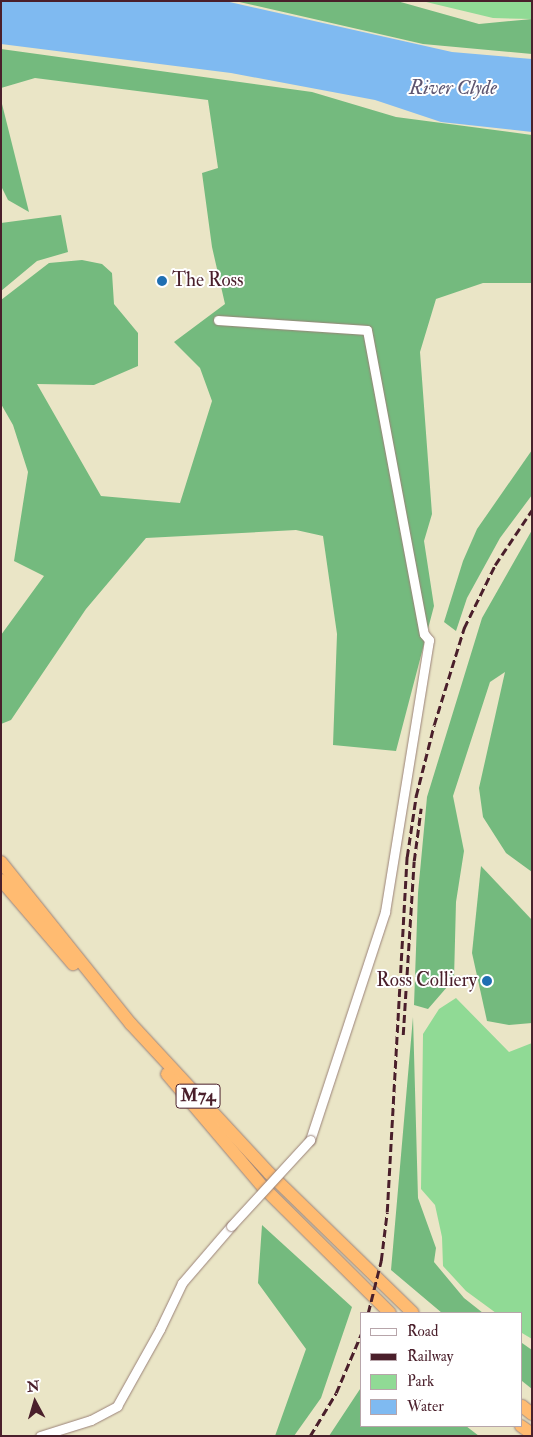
<!DOCTYPE html>
<html>
<head>
<meta charset="utf-8">
<style>
  body { margin:0 }
  #map { position:relative; width:533px; height:1437px; overflow:hidden; background:#eae5c6; font-family:"IM FELL Double Pica",serif }
  div>[style] { position:absolute }
  .green>* { inset:0; background:#90da95 }
  .forest>* { inset:0; background:#74ba7e }
  .water>* { inset:0; background:#7fbaf1 }
  .roads { filter:drop-shadow(0 0 1px #9a8278) drop-shadow(0 0 1px #9a8278) }
  .minor>* { height:9px; margin:-4.5px; padding:0 4.5px; transform-origin:4.5px; border-radius:4.5px; background:#fff }
  .highway>* { height:12px; margin:-6px; padding:0 6px; transform-origin:6px; border-radius:6px; background:#ffbb71 }
  .rail>* { height:2.5px; margin-top:-1.25px; transform-origin:0; background:repeating-linear-gradient(90deg,#4a1f2b 0 8px,transparent 0 12px) }
  .bridges { filter:drop-shadow(0 0 1px #9a8278) drop-shadow(0 0 1px #9a8278) }
  .minor-bridge>* { height:9px; margin:-4.5px; padding:0 4.5px; transform-origin:4.5px; border-radius:4.5px; background:#fff }
  .dots>* { width:14px; height:14px; translate:-50% -50%; box-sizing:border-box; border:2px solid #fff; border-radius:50% }
  span { translate:-50% -50%; white-space:nowrap; text-align:center; line-height:1.15; -webkit-text-stroke:4px #fff; paint-order:stroke }
  .shield-label span { padding:1px 4px; background:#fff; border:1px solid; border-radius:4px; -webkit-text-stroke-width:0 }
  .shield-label { font-size:18px; color:#4a1f2b; font-weight:700 }
  .poi-label { font-size:19px; color:#4a1f2b }
  .left { translate:0 -50%; text-align:left }
  .right { translate:-100% -50%; text-align:right }
  .water-label { font-size:20px; color:#5d5570; font-style:italic }
  .frame { position:absolute; inset:0; border:2px solid #4a1f2b; pointer-events:none }
  .legend { position:absolute; left:360px; top:1312px; width:162px; height:115px; box-sizing:border-box; background:#fff; border:1px solid #b7a5aa; margin:0; padding:6px 9px; list-style:none; font-size:15px; color:#4a1f2b }
  .legend li { display:flex; align-items:center; gap:10px; height:25px }
  .legend b { width:25px; border:1px solid #b7a5aa }
  .north { position:absolute; left:10px; top:1377px; width:50px; height:50px; -webkit-text-stroke:4px #fff; paint-order:stroke; rotate:354deg; font-size:14px; font-weight:700; line-height:20px; text-align:center; color:#4a1f2b }
  .north::after { content:''; display:block; margin:auto; width:18px; height:22px; background:#4a1f2b; clip-path:polygon(50% 0,100% 100%,50% 72%,0 100%) }
</style>
</head>
<body>
<div id="map">
  <div class="green">
    <i style="clip-path:polygon(422px 1px,532px 1px,532px 19px,493px 18px)"></i>
    <i style="clip-path:polygon(456px 998px,509px 1052px,532px 1043px,532px 1339px,522px 1333px,522px 1313px,496px 1313px,466px 1291px,443px 1266px,442px 1237px,435px 1205px,421px 1189px,423px 1034px,439px 1009px)"></i>
  </div>
  <div class="forest">
    <i style="clip-path:polygon(235px 1px,397px 1px,479px 24px,532px 19px,532px 54px,423px 44px)"></i>
    <i style="clip-path:polygon(1px 49px,312px 92px,396px 117px,532px 135px,532px 283px,483px 283px,436px 299px,420px 352px,432px 514px,424px 541px,434px 606px,396px 751px,333px 745px,337px 634px,323px 536px,296px 530px,146px 538px,86px 609px,11px 720px,1px 724px,1px 635px,44px 576px,14px 561px,28px 472px,13px 425px,1px 404px,1px 300px,49px 263px,82px 260px,102px 264px,112px 273px,114px 304px,138px 333px,138px 366px,94px 385px,37px 384px,101px 496px,180px 503px,212px 401px,200px 368px,174px 342px,225px 304px,212px 247px,202px 173px,218px 168px,208px 100px,35px 78px,1px 88px)"></i>
    <i style="clip-path:polygon(1px 100px,29px 212px,8px 200px,1px 186px)"></i>
    <i style="clip-path:polygon(61px 215px,68px 252px,37px 261px,1px 291px,1px 223px)"></i>
    <i style="clip-path:polygon(532px 450px,532px 495px,500px 538px,467px 598px,456px 631px,444px 622px,463px 561px,477px 529px)"></i>
    <i style="clip-path:polygon(532px 530px,532px 872px,506px 853px,483px 817px,479px 788px,505px 672px,490px 682px,453px 796px,464px 851px,456px 902px,454px 979px,428px 1009px,414px 1005px,418px 893px,427px 797px,482px 618px)"></i>
    <i style="clip-path:polygon(481px 866px,532px 920px,532px 1023px,509px 1025px,487px 1021px,472px 953px)"></i>
    <i style="clip-path:polygon(413px 1017px,418px 1198px,436px 1248px,434px 1262px,464px 1298px,483px 1313px,442px 1313px,391px 1270px)"></i>
    <i style="clip-path:polygon(262px 1225px,352px 1307px,321px 1398px,294px 1436px,275px 1436px,306px 1349px,258px 1283px)"></i>
    <i style="clip-path:polygon(522px 1343px,532px 1350px,532px 1389px,522px 1381px)"></i>
    <i style="clip-path:polygon(362px 1386px,362px 1426px,466px 1426px,479px 1436px,329px 1436px)"></i>
  </div>
  <div class="water">
    <i style="clip-path:polygon(1px 1px,225px 1px,452px 52px,532px 59px,532px 132px,441px 122px,375px 100px,231px 73px,1px 44px)"></i>
  </div>
  <div class="roads">
    <div class="minor">
      <i style="left:218px;top:320px;width:149px;rotate:3.8deg"></i>
      <i style="left:367px;top:330px;width:309px;rotate:79.4deg"></i>
      <i style="left:424px;top:634px;width:8px;rotate:50deg"></i>
      <i style="left:429px;top:640px;width:276px;rotate:99.2deg"></i>
      <i style="left:385px;top:912px;width:240px;rotate:108.2deg"></i>
      <i style="left:40px;top:1436px;width:53px;rotate:-17.4deg"></i>
      <i style="left:91px;top:1420px;width:30px;rotate:-28deg"></i>
      <i style="left:117px;top:1406px;width:88px;rotate:-60.8deg"></i>
      <i style="left:160px;top:1329px;width:51px;rotate:-64.4deg"></i>
      <i style="left:182px;top:1283px;width:75px;rotate:-49.3deg"></i>
    </div>
    <div class="highway">
      <i style="left:1px;top:862px;width:208px;rotate:51.3deg"></i>
      <i style="left:131px;top:1024px;width:205px;rotate:47.2deg"></i>
      <i style="left:270px;top:1174px;width:199px;rotate:44.2deg"></i>
      <i style="left:1px;top:880px;width:111px;rotate:49.4deg"></i>
      <i style="left:167px;top:1074px;width:148px;rotate:49.7deg"></i>
      <i style="left:263px;top:1187px;width:179px;rotate:44.8deg"></i>
      <i style="left:522px;top:1406px;width:13px;rotate:39deg"></i>
      <i style="left:521px;top:1426px;width:14px;rotate:36deg"></i>
    </div>
  </div>
  <div class="rail">
    <i style="left:403px;top:1035px;width:174px;rotate:-86.4deg"></i>
    <i style="left:414px;top:861px;width:53px;rotate:-82.5deg"></i>
    <i style="left:368px;top:1313px;width:54px;rotate:-76deg"></i>
    <i style="left:381px;top:1261px;width:49px;rotate:-83deg"></i>
    <i style="left:387px;top:1212px;width:356px;rotate:-86.8deg"></i>
    <i style="left:407px;top:857px;width:62px;rotate:-81.6deg"></i>
    <i style="left:416px;top:796px;width:73px;rotate:-75.8deg"></i>
    <i style="left:434px;top:725px;width:102px;rotate:-72.8deg"></i>
    <i style="left:464px;top:628px;width:70px;rotate:-63.8deg"></i>
    <i style="left:495px;top:565px;width:66px;rotate:-56.1deg"></i>
    <i style="left:310px;top:1436px;width:50px;rotate:-58.8deg"></i>
    <i style="left:336px;top:1393px;width:66px;rotate:-66.9deg"></i>
  </div>
  <div class="bridges">
    <div class="minor-bridge">
      <i style="left:231px;top:1226px;width:117px;rotate:-47.4deg"></i>
    </div>
  </div>
  <div class="dots">
    <i style="left:162px;top:281px;background:#1f6fb2"></i>
    <i style="left:487px;top:981px;background:#1f6fb2"></i>
  </div>
  <div class="shield-label">
    <span style="left:198px;top:1096px">M74</span>
  </div>
  <div class="poi-label">
    <span class="left" style="left:172px;top:281px">The Ross</span>
    <span class="right" style="left:477px;top:981px">Ross Colliery</span>
  </div>
  <div class="water-label">
    <span style="left:453px;top:87px">River Clyde</span>
  </div>
  <div class="frame"></div>
  <ul class="legend">
  <li><b style="height:6px;background:#fff"></b>Road</li>
  <li><b style="height:6px;background:#4a1f2b"></b>Railway</li>
  <li><b style="height:14px;background:#90da95"></b>Park</li>
  <li><b style="height:14px;background:#7fbaf1"></b>Water</li>
  </ul>
  <div class="north">N</div>
</div>
</body>
</html>
